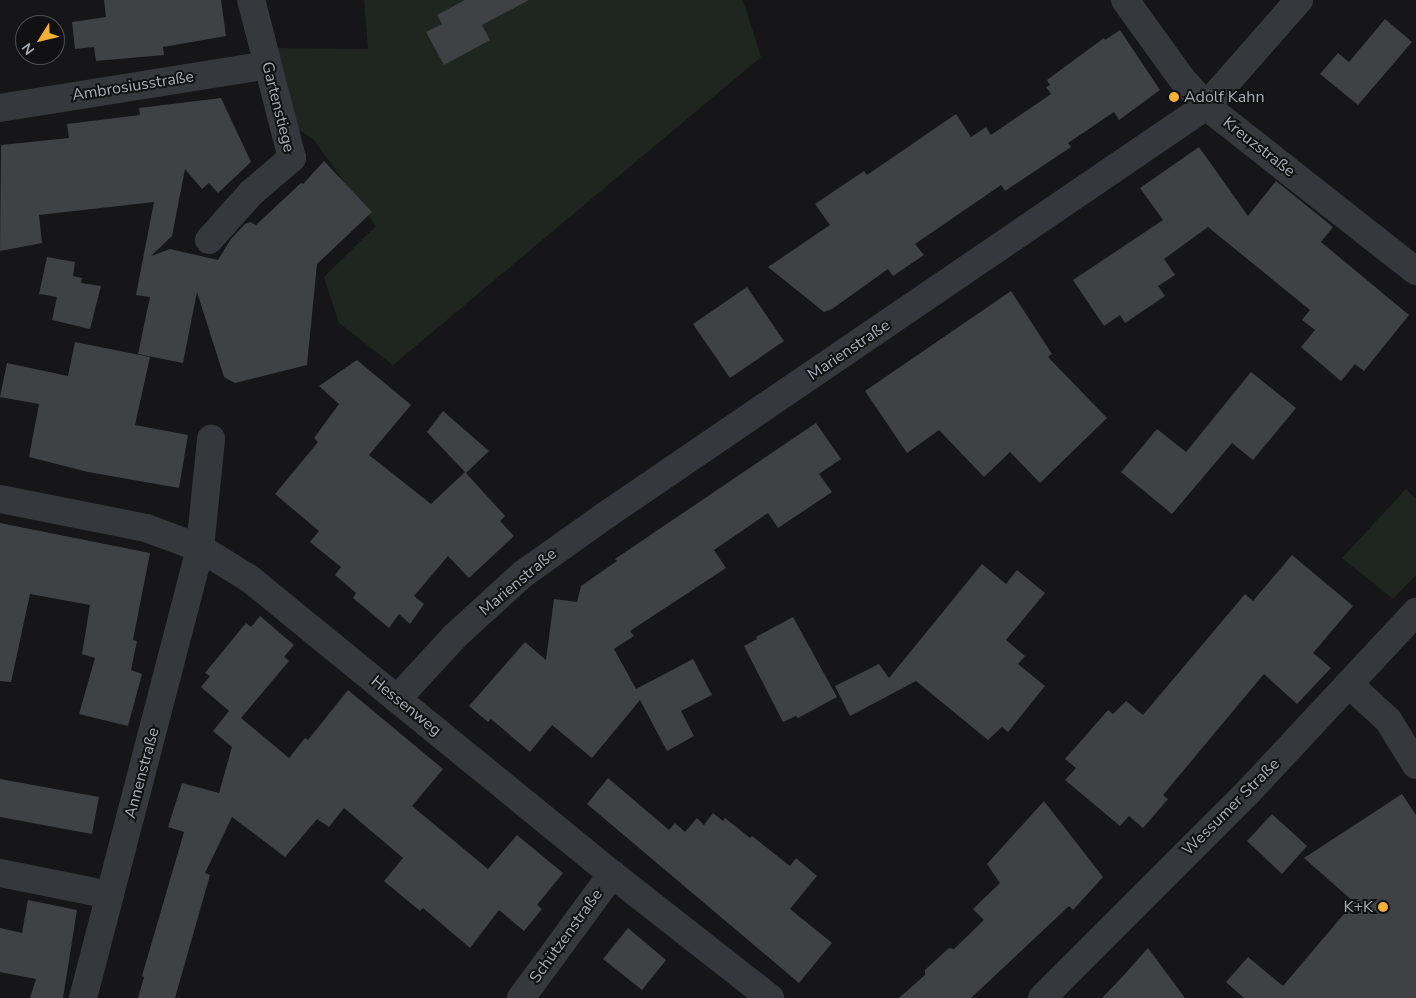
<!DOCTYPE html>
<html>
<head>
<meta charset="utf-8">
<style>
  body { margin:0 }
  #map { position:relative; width:1416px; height:998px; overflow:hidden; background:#161618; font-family:"Nunito Sans",sans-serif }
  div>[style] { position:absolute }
  .green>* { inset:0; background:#1e261f }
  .building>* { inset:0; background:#404145 }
  .minor>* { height:28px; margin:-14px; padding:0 14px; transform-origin:14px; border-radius:14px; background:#37383d }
  .dots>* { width:14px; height:14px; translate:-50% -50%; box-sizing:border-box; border:2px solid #111113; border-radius:50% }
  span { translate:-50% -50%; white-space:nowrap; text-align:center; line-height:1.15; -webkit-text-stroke:4px #111113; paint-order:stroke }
  .street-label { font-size:16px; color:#a8adb8 }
  .poi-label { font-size:16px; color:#a8adb8 }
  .left { translate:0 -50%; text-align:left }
  .right { translate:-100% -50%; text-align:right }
  .north { position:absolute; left:15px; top:15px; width:50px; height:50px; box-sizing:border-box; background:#111113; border:1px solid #4d4f55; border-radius:50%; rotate:234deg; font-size:14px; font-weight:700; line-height:20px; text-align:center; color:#a8adb8 }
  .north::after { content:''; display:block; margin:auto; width:18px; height:22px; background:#f2b134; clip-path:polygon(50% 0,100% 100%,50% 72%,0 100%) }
</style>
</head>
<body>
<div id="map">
  <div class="green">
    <i style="clip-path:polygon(364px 0,743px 0,761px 57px,393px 365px,339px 323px,324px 277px,376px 226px,314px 140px,299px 130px,278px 48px,368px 49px)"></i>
    <i style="clip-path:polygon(1406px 489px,1416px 499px,1416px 575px,1393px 599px,1342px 558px)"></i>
  </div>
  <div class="building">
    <i style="clip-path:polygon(104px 0,221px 0,226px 36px,163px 47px,164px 55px,96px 61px,94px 47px,75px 49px,72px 22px,106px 17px)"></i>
    <i style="clip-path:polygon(465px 0,529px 0,482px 25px,490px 40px,444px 65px,426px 32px,442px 24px,437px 15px)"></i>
    <i style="clip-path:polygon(1385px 19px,1412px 42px,1358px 105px,1320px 74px,1338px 53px,1349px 62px)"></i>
    <i style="clip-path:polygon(1120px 30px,1160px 90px,1119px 120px,1114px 112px,1068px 143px,1071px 147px,1005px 191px,1001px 185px,915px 244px,924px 255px,893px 276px,888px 269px,832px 309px,824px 312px,768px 267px,830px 225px,815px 204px,864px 171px,867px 175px,956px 114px,971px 137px,986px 127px,991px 135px,1051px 94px,1046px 87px,1050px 85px,1047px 80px,1104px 38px,1105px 40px)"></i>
    <i style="clip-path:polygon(221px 98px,251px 162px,218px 193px,209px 183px,202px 189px,185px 169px,172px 236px,151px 256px,170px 249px,218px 260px,231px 239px,245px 224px,250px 222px,256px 225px,301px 183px,303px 184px,324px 161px,372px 212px,317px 264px,307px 365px,235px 383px,224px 377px,197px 292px,183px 363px,138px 354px,150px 297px,136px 295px,154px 202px,39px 215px,42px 243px,0 251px,1px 145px,69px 138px,67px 124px,140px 115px,139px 108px)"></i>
    <i style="clip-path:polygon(1199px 147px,1248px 216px,1276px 181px,1333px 227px,1321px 242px,1409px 315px,1364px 371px,1355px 364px,1341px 381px,1301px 347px,1315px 330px,1302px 320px,1310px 310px,1208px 227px,1164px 259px,1175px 275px,1158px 286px,1165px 296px,1125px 323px,1120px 315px,1104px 326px,1073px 280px,1163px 220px,1140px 188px)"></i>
    <i style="clip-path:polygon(47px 257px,75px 262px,73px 276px,82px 278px,81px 283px,101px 286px,90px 329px,52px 320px,57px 297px,39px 294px)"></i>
    <i style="clip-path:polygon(747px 287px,784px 341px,730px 378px,693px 324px)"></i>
    <i style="clip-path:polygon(1011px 291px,1052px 354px,1048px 357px,1107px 418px,1040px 483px,1010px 452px,984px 477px,939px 430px,907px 453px,865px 391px)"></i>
    <i style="clip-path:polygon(75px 342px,150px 357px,135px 425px,188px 435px,179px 488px,88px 472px,29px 457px,39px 404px,0 397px,7px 363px,68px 376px)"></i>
    <i style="clip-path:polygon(357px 360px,411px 405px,369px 455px,431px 504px,465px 472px,427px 432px,443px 411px,489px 451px,466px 473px,505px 516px,500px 521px,514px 536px,469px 578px,448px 556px,414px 596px,424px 604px,410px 624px,399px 614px,389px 628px,353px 598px,356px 593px,335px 575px,341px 567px,310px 542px,319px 531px,275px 494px,318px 442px,314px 438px,339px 404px,319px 386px)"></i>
    <i style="clip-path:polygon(1251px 372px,1296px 408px,1253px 460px,1232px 443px,1172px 514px,1121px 472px,1157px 429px,1186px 452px)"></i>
    <i style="clip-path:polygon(816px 423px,841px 459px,819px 474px,832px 492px,778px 528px,768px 513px,714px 550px,726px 568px,630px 631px,634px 636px,614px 649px,636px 689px,693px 659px,712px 695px,681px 711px,694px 736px,667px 751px,640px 700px,592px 758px,552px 725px,530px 752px,491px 719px,488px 722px,469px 706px,525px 642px,546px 660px,554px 599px,577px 602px,581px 586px,617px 561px,615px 559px)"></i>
    <i style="clip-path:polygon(0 523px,150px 553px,133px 640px,137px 641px,131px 670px,142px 674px,128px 726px,79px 714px,95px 658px,82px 654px,90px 605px,30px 594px,11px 682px,0 681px)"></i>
    <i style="clip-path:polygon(1292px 555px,1353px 606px,1313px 653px,1331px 668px,1297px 704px,1264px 674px,1163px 795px,1168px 799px,1143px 828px,1129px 816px,1120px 826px,1065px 780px,1076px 768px,1065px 759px,1108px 710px,1113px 714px,1126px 701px,1143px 715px,1245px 594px,1253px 601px)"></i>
    <i style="clip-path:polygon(982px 564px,1006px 584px,1017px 570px,1045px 593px,1006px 640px,1025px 656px,1018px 664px,1045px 686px,1008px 732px,1002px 727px,988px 740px,916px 681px,850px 716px,835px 686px,879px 664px,889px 678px)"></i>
    <i style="clip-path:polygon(260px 616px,294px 645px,284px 657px,289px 661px,241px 718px,289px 758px,305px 738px,308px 740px,348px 690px,443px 769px,412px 806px,488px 869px,517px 835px,563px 873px,537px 905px,542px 909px,524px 931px,499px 910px,470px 948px,423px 908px,420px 911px,384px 881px,403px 858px,344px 808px,329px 827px,317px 819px,285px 857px,232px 817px,205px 873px,210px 875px,175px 998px,138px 998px,144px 977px,142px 976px,184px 832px,168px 827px,182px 783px,219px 793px,232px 747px,213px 731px,229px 711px,201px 687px,210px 676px,205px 673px,246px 623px,251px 627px)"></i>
    <i style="clip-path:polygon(793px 617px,837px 697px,798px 718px,796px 716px,783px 722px,744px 646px,757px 639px,756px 637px)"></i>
    <i style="clip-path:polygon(608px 778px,669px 830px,675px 823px,685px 832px,697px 818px,704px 825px,713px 813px,723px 821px,725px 818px,750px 838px,752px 836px,790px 866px,796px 858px,817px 876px,790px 909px,832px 943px,799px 983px,587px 804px)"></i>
    <i style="clip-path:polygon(0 779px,99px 797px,92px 834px,0 817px)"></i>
    <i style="clip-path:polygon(1402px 794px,1416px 815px,1416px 998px,1244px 998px,1226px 982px,1248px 957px,1283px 986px,1354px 902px,1304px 858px)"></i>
    <i style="clip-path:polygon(1044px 801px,1103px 877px,1073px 910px,1069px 906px,971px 998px,899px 998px,925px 975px,925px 970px,949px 948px,954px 949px,984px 920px,973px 909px,1000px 883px,987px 864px)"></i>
    <i style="clip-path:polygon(1272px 814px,1307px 846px,1282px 874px,1247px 841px)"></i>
    <i style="clip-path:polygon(28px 900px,77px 910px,63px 998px,30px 998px,36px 979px,0 972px,0 928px,22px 933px)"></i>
    <i style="clip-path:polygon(628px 928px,666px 960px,642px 990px,603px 959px)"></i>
    <i style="clip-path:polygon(1148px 948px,1185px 998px,1102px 998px,1124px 975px)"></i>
  </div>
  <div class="minor">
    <i style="left:1125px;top:0;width:97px;rotate:54.2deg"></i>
    <i style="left:1182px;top:79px;width:36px;rotate:48deg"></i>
    <i style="left:1206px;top:106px;width:267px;rotate:38.2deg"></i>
    <i style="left:0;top:108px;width:270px;rotate:-9.1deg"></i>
    <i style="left:209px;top:240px;width:63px;rotate:-48.2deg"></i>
    <i style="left:251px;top:193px;width:54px;rotate:-40.5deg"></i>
    <i style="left:292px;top:158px;width:163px;rotate:-104.5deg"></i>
    <i style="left:0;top:499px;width:149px;rotate:11.2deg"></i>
    <i style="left:146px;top:528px;width:58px;rotate:20.3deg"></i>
    <i style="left:200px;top:548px;width:59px;rotate:31.8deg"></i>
    <i style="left:250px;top:579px;width:467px;rotate:39.2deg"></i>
    <i style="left:612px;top:874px;width:201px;rotate:38.1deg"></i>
    <i style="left:1349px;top:684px;width:53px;rotate:42.7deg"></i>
    <i style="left:1388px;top:720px;width:53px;rotate:58.1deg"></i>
    <i style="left:397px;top:699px;width:86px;rotate:-47.4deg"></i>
    <i style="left:455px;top:636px;width:92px;rotate:-42.4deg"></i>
    <i style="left:523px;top:574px;width:102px;rotate:-35.4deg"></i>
    <i style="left:606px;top:515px;width:726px;rotate:-34.28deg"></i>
    <i style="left:1206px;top:106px;width:141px;rotate:-48.7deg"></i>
    <i style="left:0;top:873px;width:112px;rotate:11.3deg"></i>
    <i style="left:83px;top:998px;width:465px;rotate:-75.4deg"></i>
    <i style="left:200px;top:548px;width:110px;rotate:-84.2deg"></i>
    <i style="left:521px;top:998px;width:154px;rotate:-53.7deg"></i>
    <i style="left:1042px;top:998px;width:293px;rotate:-45deg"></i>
    <i style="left:1249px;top:791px;width:245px;rotate:-47deg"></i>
  </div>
  <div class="dots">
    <i style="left:1174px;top:97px;background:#f2b134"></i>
    <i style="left:1383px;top:907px;background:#f2b134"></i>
  </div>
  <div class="street-label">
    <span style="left:133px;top:86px;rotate:-9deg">Ambrosiusstraße</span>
    <span style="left:278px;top:107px;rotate:76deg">Gartenstiege</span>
    <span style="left:1259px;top:147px;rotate:38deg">Kreuzstraße</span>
    <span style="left:849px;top:350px;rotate:-34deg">Marienstraße</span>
    <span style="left:518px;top:582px;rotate:-40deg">Marienstraße</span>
    <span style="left:406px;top:706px;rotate:39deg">Hessenweg</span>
    <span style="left:142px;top:773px;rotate:-75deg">Annenstraße</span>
    <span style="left:1231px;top:807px;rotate:-45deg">Wessumer Straße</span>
    <span style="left:566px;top:936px;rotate:-54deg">Schützenstraße</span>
  </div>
  <div class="poi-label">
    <span class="left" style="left:1184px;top:97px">Adolf Kahn</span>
    <span class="right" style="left:1373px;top:907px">K+K</span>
  </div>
  <div class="north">N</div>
</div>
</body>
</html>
